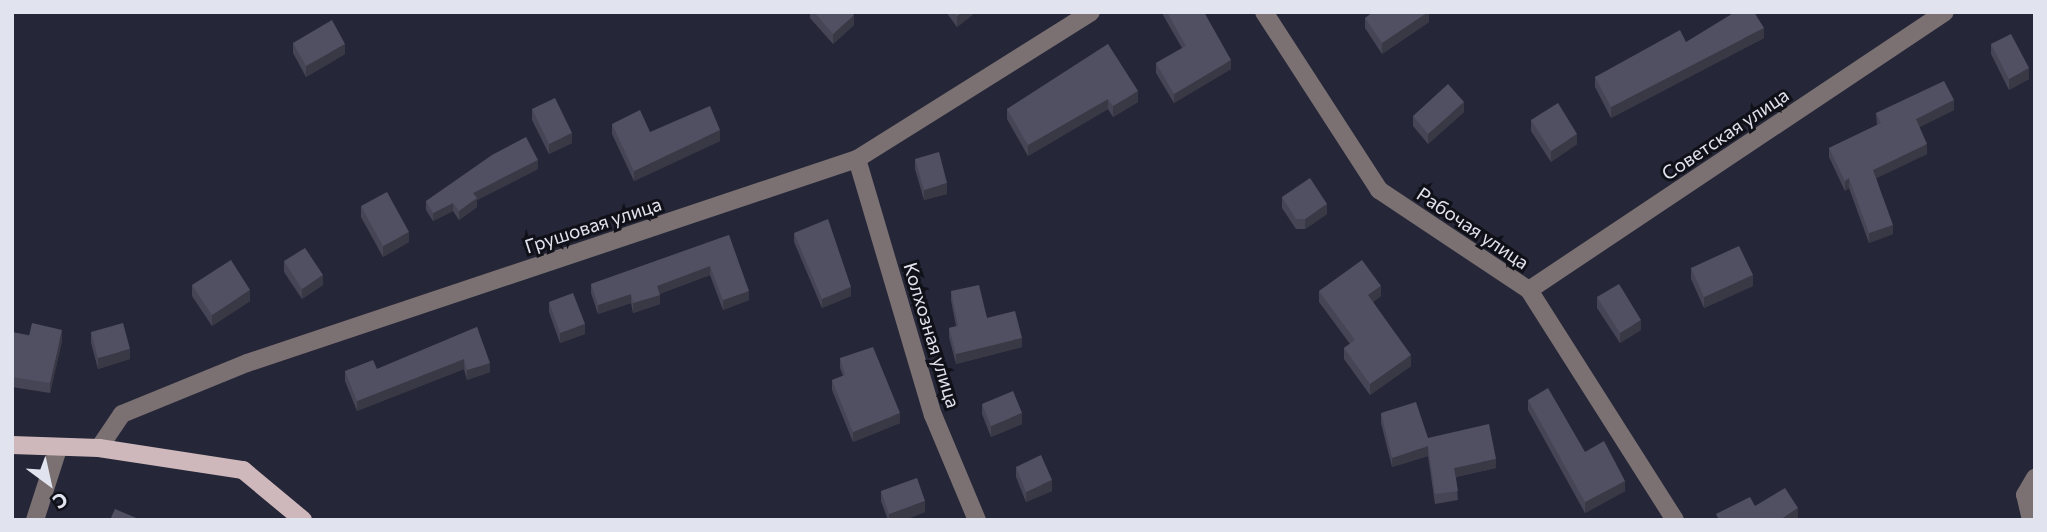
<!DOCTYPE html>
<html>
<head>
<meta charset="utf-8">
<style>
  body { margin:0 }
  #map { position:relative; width:2047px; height:532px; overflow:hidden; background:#252738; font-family:Commissioner,sans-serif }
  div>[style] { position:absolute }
  .minor>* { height:18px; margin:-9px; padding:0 9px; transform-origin:9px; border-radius:9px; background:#7b7072 }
  .major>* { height:18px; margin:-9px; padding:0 9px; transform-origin:9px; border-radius:9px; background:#cfb8bc }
  .wall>* { inset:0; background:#464555 }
  .shaded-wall>* { inset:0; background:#393845 }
  .building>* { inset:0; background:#515063 }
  span { translate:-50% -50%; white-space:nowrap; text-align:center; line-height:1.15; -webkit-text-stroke:6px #101118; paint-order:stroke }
  .street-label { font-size:19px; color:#e1e3ee }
  .frame { position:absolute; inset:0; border:14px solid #e1e3ee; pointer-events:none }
  .north { position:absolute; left:14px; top:448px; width:70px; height:70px; -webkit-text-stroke:5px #101118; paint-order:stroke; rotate:147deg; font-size:19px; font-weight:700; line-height:28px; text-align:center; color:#e1e3ee }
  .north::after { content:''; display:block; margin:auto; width:24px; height:32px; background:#e1e3ee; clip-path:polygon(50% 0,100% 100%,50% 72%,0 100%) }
</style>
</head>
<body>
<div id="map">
  <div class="minor">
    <i style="left:1264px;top:12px;width:212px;rotate:57.1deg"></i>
    <i style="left:1379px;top:190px;width:180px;rotate:33.7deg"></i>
    <i style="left:1529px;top:290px;width:272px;rotate:57.6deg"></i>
    <i style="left:857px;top:159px;width:267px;rotate:73.5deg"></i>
    <i style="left:933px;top:415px;width:114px;rotate:67.3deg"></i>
    <i style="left:1529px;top:290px;width:500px;rotate:-33.75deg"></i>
    <i style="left:99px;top:448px;width:41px;rotate:-55.9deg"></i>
    <i style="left:122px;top:414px;width:135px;rotate:-22.2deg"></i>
    <i style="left:247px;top:363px;width:643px;rotate:-18.49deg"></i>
    <i style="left:857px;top:159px;width:276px;rotate:-32.1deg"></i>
    <i style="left:35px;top:520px;width:75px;rotate:-72.1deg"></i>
    <i style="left:2031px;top:520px;width:26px;rotate:-103deg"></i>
    <i style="left:2025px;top:495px;width:20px;rotate:-60deg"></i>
  </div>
  <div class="major">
    <i style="left:12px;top:445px;width:87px;rotate:2deg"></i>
    <i style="left:99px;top:448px;width:146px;rotate:8.7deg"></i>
    <i style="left:243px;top:470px;width:78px;rotate:39.8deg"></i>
  </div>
  <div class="wall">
    <i style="clip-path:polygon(810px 12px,851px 12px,854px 25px,833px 44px,810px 18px)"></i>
    <i style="clip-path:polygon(946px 12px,976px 12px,957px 27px)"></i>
    <i style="clip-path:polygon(1163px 12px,1204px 12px,1231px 69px,1174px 103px,1156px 73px,1156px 63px,1182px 48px,1163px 15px)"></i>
    <i style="clip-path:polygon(1429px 12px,1429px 22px,1382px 54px,1365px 28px,1365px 18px)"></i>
    <i style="clip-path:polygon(1764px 38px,1611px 118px,1595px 87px,1595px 77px,1686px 42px)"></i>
    <i style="clip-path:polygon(293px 43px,345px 54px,306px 77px,293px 53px)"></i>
    <i style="clip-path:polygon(1108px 44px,1138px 102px,1113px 117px,1108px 109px,1028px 156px,1007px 119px,1007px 109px)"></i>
    <i style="clip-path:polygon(1991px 44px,2029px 79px,2009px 90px,1991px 54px)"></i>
    <i style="clip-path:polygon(532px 109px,572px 143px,549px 154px,532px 120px)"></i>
    <i style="clip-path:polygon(1954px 110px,1919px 127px,1927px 154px,1876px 178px,1893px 234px,1869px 243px,1849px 188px,1845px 191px,1829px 157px,1829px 148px,1877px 125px,1876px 113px)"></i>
    <i style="clip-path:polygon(1464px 112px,1428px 144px,1413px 126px,1413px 116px)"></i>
    <i style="clip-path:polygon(1531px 120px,1577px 144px,1551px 162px,1531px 131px)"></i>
    <i style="clip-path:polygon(612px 124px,650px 132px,720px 141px,634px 181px,612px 134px)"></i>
    <i style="clip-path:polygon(915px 159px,947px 194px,924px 200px,915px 169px)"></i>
    <i style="clip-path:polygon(538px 169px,477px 200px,477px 207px,459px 220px,453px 211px,433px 221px,426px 210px,426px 201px)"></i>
    <i style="clip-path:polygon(1282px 197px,1327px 214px,1305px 229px,1296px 229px,1282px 208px)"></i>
    <i style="clip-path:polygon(361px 206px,409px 242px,383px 257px,361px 217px)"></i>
    <i style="clip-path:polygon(794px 233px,851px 296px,822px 308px,794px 242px)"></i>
    <i style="clip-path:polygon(729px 235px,749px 300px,723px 310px,710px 275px,659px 294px,660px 304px,633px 313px,631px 303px,598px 314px,591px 293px,591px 284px)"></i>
    <i style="clip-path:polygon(284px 261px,323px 285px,302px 299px,284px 272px)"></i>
    <i style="clip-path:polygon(1691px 268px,1753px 286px,1704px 308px,1691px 279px)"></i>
    <i style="clip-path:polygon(192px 285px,250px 301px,212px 326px,192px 296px)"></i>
    <i style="clip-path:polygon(951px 291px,987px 318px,1022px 347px,956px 364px,949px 337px,949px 328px,956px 326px,951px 300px)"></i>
    <i style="clip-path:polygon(1319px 291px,1381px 296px,1373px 302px,1411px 366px,1370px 395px,1344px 359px,1344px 348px,1350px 344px,1319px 302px)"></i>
    <i style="clip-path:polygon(1597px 297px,1641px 330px,1620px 343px,1597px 308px)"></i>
    <i style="clip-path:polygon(549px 302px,585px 334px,560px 343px,549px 312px)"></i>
    <i style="clip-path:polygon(477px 327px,490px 372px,467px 380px,464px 369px,357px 411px,345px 381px,345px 371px,377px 369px)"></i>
    <i style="clip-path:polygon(12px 332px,62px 341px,50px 393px,12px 387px)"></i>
    <i style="clip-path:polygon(91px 332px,130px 359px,98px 369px,91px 343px)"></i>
    <i style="clip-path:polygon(840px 358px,900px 423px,853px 442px,832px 390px,832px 380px,843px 376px,840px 368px)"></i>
    <i style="clip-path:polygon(1528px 400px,1585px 452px,1625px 491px,1585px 513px,1528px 410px)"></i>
    <i style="clip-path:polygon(982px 404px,1022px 424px,991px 437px,982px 414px)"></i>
    <i style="clip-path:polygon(1381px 413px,1428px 438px,1496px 468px,1456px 477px,1458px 500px,1435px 504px,1428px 456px,1392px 467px,1381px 423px)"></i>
    <i style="clip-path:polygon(1016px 467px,1052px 491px,1026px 502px,1016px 477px)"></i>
    <i style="clip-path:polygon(881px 491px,925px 512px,904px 520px,888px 520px,881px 501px)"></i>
  </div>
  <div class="shaded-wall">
    <i style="clip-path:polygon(962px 12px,976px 12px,957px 27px,957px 16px)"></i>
    <i style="clip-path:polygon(1428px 12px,1429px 12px,1429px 22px,1382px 54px,1382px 43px)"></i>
    <i style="clip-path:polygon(854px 15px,854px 25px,833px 44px,833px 34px)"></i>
    <i style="clip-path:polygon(1764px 28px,1764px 38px,1611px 118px,1611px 107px)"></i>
    <i style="clip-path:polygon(345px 44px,345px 54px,306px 77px,306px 66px)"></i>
    <i style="clip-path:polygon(1231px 60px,1231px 69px,1174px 103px,1174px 94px)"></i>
    <i style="clip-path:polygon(2029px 68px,2029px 79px,2009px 90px,2009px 79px)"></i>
    <i style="clip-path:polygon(1138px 91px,1138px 102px,1113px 117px,1113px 106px)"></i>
    <i style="clip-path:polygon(1108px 99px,1108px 109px,1028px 156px,1028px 145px)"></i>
    <i style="clip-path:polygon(1954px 100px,1954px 110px,1916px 129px,1916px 119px)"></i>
    <i style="clip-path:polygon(1464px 102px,1464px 112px,1428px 144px,1428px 134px)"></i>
    <i style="clip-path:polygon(720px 130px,720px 141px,634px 181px,634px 171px)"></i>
    <i style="clip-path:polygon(572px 133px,572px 143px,549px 154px,549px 144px)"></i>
    <i style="clip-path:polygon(1577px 134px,1577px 144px,1551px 162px,1551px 151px)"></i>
    <i style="clip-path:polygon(1927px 144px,1927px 154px,1873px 180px,1873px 170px)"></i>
    <i style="clip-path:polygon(538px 160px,538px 169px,477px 200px,477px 207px,459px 220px,459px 211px,473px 193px)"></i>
    <i style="clip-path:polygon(1849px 178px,1849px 188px,1845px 191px,1845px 181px)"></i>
    <i style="clip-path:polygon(947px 183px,947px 194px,924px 200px,924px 190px)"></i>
    <i style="clip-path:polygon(453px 203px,453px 211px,433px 221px,433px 213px)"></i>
    <i style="clip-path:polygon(1327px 204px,1327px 214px,1305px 229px,1305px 219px)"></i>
    <i style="clip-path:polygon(1893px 225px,1893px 234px,1869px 243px,1869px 233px)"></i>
    <i style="clip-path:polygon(409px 232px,409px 242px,383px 257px,383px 246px)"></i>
    <i style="clip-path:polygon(710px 266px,710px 275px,657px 295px,657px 286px)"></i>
    <i style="clip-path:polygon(323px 275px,323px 285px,302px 299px,302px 289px)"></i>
    <i style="clip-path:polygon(1753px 275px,1753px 286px,1704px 308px,1704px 297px)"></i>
    <i style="clip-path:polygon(1381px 286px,1381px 296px,1368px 306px,1368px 295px)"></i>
    <i style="clip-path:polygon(851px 287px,851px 296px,822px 308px,822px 299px)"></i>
    <i style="clip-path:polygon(250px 290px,250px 301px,212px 326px,212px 315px)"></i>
    <i style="clip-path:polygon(749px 291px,749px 300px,723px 310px,723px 300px)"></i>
    <i style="clip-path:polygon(631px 294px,631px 303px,598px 314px,598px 305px)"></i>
    <i style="clip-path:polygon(660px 295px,660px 304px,633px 313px,633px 303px)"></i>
    <i style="clip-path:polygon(1641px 320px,1641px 330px,1620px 343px,1620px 333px)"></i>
    <i style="clip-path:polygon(585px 324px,585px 334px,560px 343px,560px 333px)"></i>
    <i style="clip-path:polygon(62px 330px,62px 341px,50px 393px,50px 383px)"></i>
    <i style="clip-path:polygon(1022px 338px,1022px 347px,956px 364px,956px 354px)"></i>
    <i style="clip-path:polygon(130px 349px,130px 359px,98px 369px,98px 358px)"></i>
    <i style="clip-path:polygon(1411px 355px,1411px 366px,1370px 395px,1370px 384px)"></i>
    <i style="clip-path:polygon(464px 359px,464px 369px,357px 411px,357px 401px)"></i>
    <i style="clip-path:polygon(490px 363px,490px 372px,467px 380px,467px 370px)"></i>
    <i style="clip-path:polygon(900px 413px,900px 423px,853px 442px,853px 432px)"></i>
    <i style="clip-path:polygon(1022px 413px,1022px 424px,991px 437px,991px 426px)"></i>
    <i style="clip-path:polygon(1428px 446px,1428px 456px,1392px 467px,1392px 458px)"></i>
    <i style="clip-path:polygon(1496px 459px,1496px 468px,1454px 477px,1454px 468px)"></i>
    <i style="clip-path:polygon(1052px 480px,1052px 491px,1026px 502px,1026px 492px)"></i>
    <i style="clip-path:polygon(1625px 481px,1625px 491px,1585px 513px,1585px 502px)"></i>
    <i style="clip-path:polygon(925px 501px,925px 512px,904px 520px,889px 520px,889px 514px)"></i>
    <i style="clip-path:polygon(1798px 508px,1798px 518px,1795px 520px,1780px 520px)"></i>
  </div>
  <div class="building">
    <i style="clip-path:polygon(814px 12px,851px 12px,854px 15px,833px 34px)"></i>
    <i style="clip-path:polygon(954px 12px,962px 12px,957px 16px)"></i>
    <i style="clip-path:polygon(1167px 12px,1204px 12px,1231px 60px,1174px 94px,1156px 63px,1186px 46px)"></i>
    <i style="clip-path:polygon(1373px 12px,1428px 12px,1382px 43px,1365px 18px)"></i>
    <i style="clip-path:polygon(1735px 12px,1754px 12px,1764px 28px,1611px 107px,1595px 77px,1680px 30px,1686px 42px)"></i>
    <i style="clip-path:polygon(332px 20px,345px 44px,306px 66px,293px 43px)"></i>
    <i style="clip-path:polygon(2011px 34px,2029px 68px,2009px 79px,1991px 44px)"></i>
    <i style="clip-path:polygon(1108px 44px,1138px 91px,1113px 106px,1108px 99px,1028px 145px,1007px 109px)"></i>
    <i style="clip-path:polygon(1944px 81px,1954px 100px,1916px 119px,1927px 144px,1873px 170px,1893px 225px,1869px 233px,1849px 178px,1845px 181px,1829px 148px,1881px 123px,1876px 113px)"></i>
    <i style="clip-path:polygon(1448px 84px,1464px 102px,1428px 134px,1413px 116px)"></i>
    <i style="clip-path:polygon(555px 98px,572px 133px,549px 144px,532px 109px)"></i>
    <i style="clip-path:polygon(1558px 103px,1577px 134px,1551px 151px,1531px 120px)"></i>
    <i style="clip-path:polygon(710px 106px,720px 130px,634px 171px,612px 124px,640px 110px,650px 132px)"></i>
    <i style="clip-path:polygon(526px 137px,538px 160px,473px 193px,477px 198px,459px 211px,453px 203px,433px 213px,426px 201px,492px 155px)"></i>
    <i style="clip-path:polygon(939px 152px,947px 183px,924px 190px,915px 159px)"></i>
    <i style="clip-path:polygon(1310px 178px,1327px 204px,1305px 219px,1296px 219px,1282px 197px)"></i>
    <i style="clip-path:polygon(387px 192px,409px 232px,383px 246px,361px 206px)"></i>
    <i style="clip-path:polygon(828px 219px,851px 287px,822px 299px,794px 233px)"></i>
    <i style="clip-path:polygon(729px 235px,749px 291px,723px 300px,710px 266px,657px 286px,660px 295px,633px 303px,631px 294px,598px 305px,591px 284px)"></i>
    <i style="clip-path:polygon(1739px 246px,1753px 275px,1704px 297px,1691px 268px)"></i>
    <i style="clip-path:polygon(305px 248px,323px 275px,302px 289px,284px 261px)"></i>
    <i style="clip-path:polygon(231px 260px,250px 290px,212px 315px,192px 285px)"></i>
    <i style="clip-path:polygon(1362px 260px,1381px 286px,1368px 295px,1411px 355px,1370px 384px,1344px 348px,1355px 340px,1319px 291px)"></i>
    <i style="clip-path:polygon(1619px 284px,1641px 320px,1620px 333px,1597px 297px)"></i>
    <i style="clip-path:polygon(979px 285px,987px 318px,1015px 311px,1022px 338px,956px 354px,949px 328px,958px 326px,951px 291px)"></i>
    <i style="clip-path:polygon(573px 293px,585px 324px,560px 333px,549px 302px)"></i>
    <i style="clip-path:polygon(32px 323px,62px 330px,50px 383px,12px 377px,12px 332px,29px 336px)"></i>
    <i style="clip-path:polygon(123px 323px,130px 349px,98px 358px,91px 332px)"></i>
    <i style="clip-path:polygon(477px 327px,490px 363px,467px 370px,464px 359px,357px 401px,345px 371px,373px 360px,377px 369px)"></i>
    <i style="clip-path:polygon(873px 347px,900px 413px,853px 432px,832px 380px,845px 375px,840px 358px)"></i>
    <i style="clip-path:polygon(1548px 388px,1585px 452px,1604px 441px,1625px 481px,1585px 502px,1528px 400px)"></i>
    <i style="clip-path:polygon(1013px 391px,1022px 413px,991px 426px,982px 404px)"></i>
    <i style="clip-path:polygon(1416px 402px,1428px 438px,1489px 424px,1496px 459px,1454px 468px,1458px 491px,1435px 494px,1428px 446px,1392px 458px,1381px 413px)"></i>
    <i style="clip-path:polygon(1041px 455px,1052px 480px,1026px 492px,1016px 467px)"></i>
    <i style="clip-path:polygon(917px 478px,925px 501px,889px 514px,881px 491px)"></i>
    <i style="clip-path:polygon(1785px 488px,1798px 508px,1780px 520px,1719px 520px,1716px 514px,1750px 497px,1755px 506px)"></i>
    <i style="clip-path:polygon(115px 509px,141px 520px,110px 520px)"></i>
  </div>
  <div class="street-label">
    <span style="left:1725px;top:134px;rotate:-34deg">Советская улица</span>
    <span style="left:593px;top:225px;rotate:-18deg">Грушовая улица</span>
    <span style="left:1473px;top:228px;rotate:34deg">Рабочая улица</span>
    <span style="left:932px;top:335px;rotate:73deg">Колхозная улица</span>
  </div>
  <div class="frame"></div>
  <div class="north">С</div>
</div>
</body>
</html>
